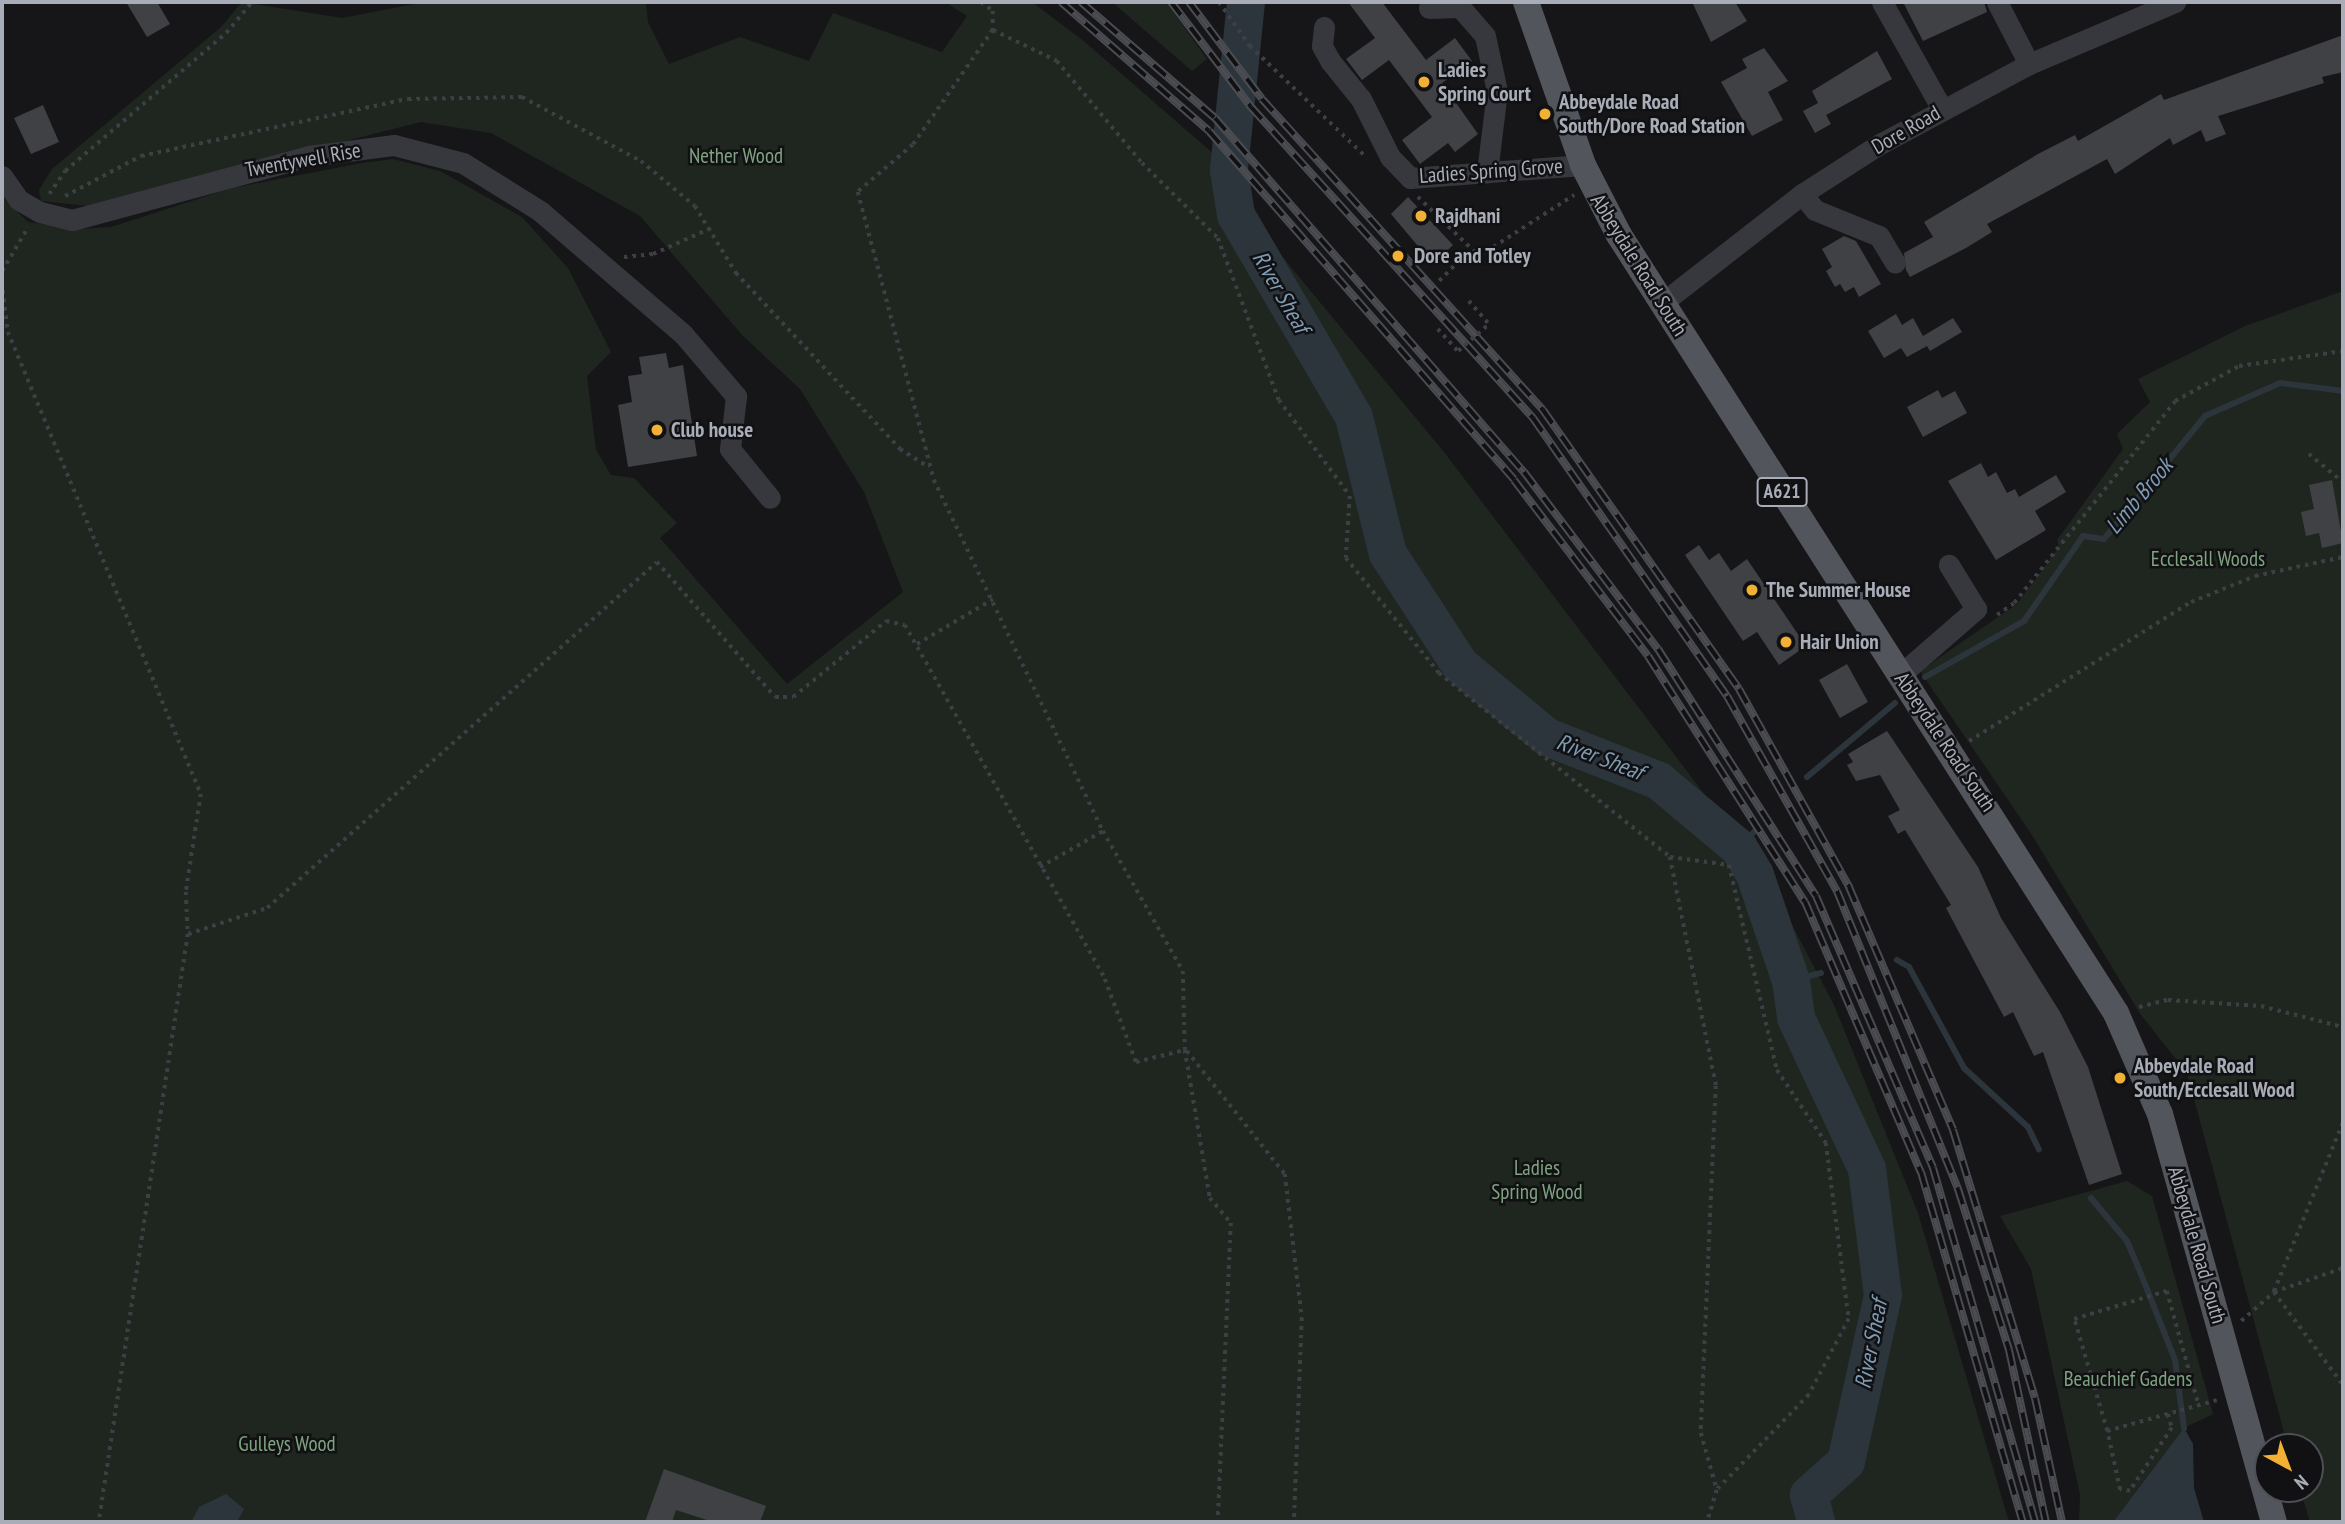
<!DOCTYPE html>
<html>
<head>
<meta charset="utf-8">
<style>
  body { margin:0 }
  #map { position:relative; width:2345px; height:1524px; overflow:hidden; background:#161618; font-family:"PT Sans Narrow",sans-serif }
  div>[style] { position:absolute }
  .green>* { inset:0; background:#1e261f }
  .water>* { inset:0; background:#2c353c }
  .stream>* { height:6px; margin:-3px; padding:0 3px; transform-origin:3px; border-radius:3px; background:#2c353c }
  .river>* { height:38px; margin:-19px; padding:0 19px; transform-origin:19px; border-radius:19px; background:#2c353c }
  .building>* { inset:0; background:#404145 }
  .path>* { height:3.5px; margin-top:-1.75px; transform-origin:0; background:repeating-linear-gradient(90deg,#3d3f44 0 3.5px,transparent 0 8.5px) }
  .minor>* { height:21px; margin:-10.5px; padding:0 10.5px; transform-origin:10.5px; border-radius:10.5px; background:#37383d }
  .major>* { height:26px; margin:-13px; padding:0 13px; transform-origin:13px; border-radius:13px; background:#53555c }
  .rail>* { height:8px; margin-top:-4px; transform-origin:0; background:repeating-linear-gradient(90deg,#111113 0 16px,#4a4c52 0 32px); box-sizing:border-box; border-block:2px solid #4a4c52 }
  .path-bridge>* { height:3.5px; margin-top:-1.75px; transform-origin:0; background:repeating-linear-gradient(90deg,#3d3f44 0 3.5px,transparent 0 8.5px) }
  .dots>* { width:19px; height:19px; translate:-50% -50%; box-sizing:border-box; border:4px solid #111113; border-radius:50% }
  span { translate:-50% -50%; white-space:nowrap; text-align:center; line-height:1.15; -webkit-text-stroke:5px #111113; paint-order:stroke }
  .shield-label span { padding:2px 5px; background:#111113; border:2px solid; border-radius:5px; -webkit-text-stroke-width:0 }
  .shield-label { font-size:19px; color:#a8adb8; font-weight:700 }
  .poi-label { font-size:21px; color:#a8adb8; font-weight:700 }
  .left { translate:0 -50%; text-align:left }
  .street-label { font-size:21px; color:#a8adb8 }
  .park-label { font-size:21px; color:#7fa381 }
  .water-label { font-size:23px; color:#7f9bb3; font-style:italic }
  .frame { position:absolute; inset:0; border:4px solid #a8adb8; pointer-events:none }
  .north { position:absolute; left:2254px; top:1433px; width:70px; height:70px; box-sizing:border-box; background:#111113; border:2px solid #4d4f55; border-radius:50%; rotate:139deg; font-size:19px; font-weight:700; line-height:28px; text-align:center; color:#a8adb8 }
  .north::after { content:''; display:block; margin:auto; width:24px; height:32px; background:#f2b134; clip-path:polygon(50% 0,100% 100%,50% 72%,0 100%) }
</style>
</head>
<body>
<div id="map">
  <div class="green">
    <i style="clip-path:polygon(242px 2px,342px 18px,425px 2px,646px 2px,648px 22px,669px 64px,740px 37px,809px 61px,833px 13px,942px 52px,967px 16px,945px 2px,1032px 2px,1085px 42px,1216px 156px,1261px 231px,1444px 452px,1715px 808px,1747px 839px,1834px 1005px,1918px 1213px,2009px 1522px,2px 1522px,2px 197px,28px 222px,78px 229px,111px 227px,232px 188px,362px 163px,393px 159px,440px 171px,522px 217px,568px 268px,611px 352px,587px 376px,596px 450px,611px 475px,634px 478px,677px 523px,660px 538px,787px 684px,903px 592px,864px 492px,800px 389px,743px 336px,640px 216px,491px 133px,421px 122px,88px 206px,41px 201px,39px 190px,52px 169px,221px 27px)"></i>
    <i style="clip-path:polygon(1112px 2px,1166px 2px,1207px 59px,1192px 71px)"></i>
    <i style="clip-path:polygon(2343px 291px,2343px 1522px,2310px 1522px,2300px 1489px,2310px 1489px,2310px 1447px,2288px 1447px,2187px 1073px,2141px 1015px,2032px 835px,1920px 671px,2017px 604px,2059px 547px,2057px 540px,2123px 449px,2117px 434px,2150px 402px,2138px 379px,2245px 326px)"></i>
    <i style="clip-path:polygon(2127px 1181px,2152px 1196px,2213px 1414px,2184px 1428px,2113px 1522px,2079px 1522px,2080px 1495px,2031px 1269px,2000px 1216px)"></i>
  </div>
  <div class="water">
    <i style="clip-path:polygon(2184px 1428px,2193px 1444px,2194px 1488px,2204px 1522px,2113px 1522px)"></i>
    <i style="clip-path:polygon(226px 1494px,244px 1509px,237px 1522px,191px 1522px,199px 1507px)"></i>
  </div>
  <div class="stream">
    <i style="left:1925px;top:677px;width:114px;rotate:-29.5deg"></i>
    <i style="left:2024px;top:621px;width:103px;rotate:-55.2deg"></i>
    <i style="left:2083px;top:536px;width:21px;rotate:8deg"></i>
    <i style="left:2104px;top:539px;width:159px;rotate:-50.6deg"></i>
    <i style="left:2205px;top:416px;width:82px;rotate:-23.7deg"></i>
    <i style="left:2280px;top:383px;width:64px;rotate:7.2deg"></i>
    <i style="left:1807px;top:777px;width:115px;rotate:-40.1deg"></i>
    <i style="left:1739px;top:848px;width:23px;rotate:-47deg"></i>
    <i style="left:1897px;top:960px;width:14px;rotate:30deg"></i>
    <i style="left:1909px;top:967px;width:115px;rotate:61.4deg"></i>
    <i style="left:1964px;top:1068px;width:87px;rotate:42.7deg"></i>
    <i style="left:2028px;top:1127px;width:25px;rotate:64deg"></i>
    <i style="left:1791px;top:981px;width:31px;rotate:-15deg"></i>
    <i style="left:2091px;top:1198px;width:56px;rotate:50.1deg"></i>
    <i style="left:2127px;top:1241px;width:30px;rotate:67deg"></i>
    <i style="left:2139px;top:1269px;width:98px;rotate:68.4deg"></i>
    <i style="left:2175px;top:1360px;width:69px;rotate:82.5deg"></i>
  </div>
  <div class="river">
    <i style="left:1246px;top:2px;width:169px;rotate:95.8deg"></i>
    <i style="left:1229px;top:170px;width:46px;rotate:81.2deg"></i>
    <i style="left:1236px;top:215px;width:234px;rotate:59.7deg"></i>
    <i style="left:1354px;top:417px;width:141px;rotate:76.1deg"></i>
    <i style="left:1388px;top:554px;width:132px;rotate:57deg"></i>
    <i style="left:1460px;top:665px;width:113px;rotate:39.6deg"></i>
    <i style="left:1547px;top:737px;width:120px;rotate:21.4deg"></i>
    <i style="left:1659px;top:781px;width:104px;rotate:39.9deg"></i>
    <i style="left:1739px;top:848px;width:31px;rotate:59deg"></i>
    <i style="left:1755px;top:875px;width:112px;rotate:71.2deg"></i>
    <i style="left:1791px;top:981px;width:37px;rotate:82deg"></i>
    <i style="left:1796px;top:1018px;width:167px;rotate:64.8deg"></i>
    <i style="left:1867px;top:1169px;width:127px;rotate:82.8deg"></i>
    <i style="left:1883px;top:1295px;width:171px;rotate:102.5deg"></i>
    <i style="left:1846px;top:1462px;width:50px;rotate:138.3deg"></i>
    <i style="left:1809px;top:1495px;width:28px;rotate:75deg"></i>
  </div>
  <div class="building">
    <i style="clip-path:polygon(126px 2px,157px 2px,170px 24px,147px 37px)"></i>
    <i style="clip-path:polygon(1348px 2px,1382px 2px,1426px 60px,1455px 38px,1472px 61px,1442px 83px,1478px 134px,1455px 152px,1448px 143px,1420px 164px,1402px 140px,1432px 117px,1389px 60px,1362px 80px,1346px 59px,1375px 38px)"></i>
    <i style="clip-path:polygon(1692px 2px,1735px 2px,1747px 21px,1711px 42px)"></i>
    <i style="clip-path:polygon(1903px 2px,1984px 2px,1987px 12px,1923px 41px)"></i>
    <i style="clip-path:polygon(2343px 35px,2343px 72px,2322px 77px,2324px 83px,2218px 116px,2226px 134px,2206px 142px,2201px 130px,2173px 145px,2170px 138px,2115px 174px,2107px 159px,1987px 224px,1992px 232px,1966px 248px,1910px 277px,1906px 270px,1904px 253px,1933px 237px,1924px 222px,2038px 154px,2075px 135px,2078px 141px,2161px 94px,2164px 100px)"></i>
    <i style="clip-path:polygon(1764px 48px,1788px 81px,1768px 92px,1783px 120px,1752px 136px,1721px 82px,1747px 68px,1742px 59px)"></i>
    <i style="clip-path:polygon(1877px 51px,1892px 79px,1826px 115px,1831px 124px,1815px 133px,1803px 111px,1818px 103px,1812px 91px)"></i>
    <i style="clip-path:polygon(43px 105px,59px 142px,31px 154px,14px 118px)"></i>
    <i style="clip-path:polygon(1408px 197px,1453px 245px,1433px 264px,1391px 214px)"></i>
    <i style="clip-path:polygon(1844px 236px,1856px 241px,1881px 284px,1859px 297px,1854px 287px,1845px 292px,1840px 284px,1835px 287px,1826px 271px,1832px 267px,1822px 249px)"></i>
    <i style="clip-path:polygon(1896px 314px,1902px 325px,1913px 318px,1923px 336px,1953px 318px,1962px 332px,1930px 351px,1927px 346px,1907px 357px,1901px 348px,1884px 358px,1868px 331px)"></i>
    <i style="clip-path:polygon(666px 353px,669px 368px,683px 365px,697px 456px,628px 467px,618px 405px,632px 402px,628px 376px,642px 374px,639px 357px)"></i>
    <i style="clip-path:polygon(1938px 390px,1942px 398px,1955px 391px,1967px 413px,1923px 437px,1907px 407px)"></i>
    <i style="clip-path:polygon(1981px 463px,1988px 477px,1996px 472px,2007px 493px,2015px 489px,2019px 497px,2056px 475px,2066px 492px,2035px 511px,2046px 530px,1996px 560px,1948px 481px)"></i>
    <i style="clip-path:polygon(2332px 480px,2343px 543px,2322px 548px,2319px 533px,2306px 536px,2301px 512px,2314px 509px,2309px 485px)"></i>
    <i style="clip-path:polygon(1699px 545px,1709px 560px,1719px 553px,1731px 571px,1747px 559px,1806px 646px,1779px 665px,1757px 632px,1743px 641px,1685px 555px)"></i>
    <i style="clip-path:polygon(1847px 664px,1868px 702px,1840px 718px,1819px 680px)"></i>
    <i style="clip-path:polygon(1887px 731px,1978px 867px,2001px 918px,2060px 1012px,2088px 1067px,2122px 1174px,2089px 1185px,2043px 1052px,2034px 1056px,2013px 1012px,2004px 1017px,1946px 908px,1951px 905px,1905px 830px,1898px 834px,1888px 816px,1900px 810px,1880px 775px,1856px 781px,1847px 765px,1853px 762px,1848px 754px)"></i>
    <i style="clip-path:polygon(664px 1469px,766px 1506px,760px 1522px,713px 1522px,676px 1510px,672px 1522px,645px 1522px)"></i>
  </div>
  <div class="path">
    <i style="left:813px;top:2px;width:1px;rotate:90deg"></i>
    <i style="left:981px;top:2px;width:15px;rotate:37deg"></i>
    <i style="left:993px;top:11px;width:19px;rotate:90deg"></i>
    <i style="left:993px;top:30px;width:140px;rotate:124.8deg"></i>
    <i style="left:913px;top:145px;width:72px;rotate:139.5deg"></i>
    <i style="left:858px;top:192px;width:298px;rotate:75.2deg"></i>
    <i style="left:934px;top:480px;width:390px;rotate:64.3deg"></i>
    <i style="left:1103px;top:831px;width:161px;rotate:60.3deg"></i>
    <i style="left:1183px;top:971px;width:79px;rotate:88.5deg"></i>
    <i style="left:1185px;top:1050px;width:150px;rotate:80.4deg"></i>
    <i style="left:1210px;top:1198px;width:33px;rotate:50deg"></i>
    <i style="left:1231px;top:1223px;width:299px;rotate:92.5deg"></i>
    <i style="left:1219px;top:2px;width:54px;rotate:54.8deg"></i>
    <i style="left:1250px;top:46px;width:161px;rotate:43.7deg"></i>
    <i style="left:993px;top:30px;width:71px;rotate:25.8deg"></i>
    <i style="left:1057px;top:61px;width:133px;rotate:50.2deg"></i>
    <i style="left:1142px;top:163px;width:107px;rotate:44.6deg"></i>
    <i style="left:1218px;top:238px;width:173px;rotate:69.4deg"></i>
    <i style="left:1279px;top:400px;width:119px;rotate:53.5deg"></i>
    <i style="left:1350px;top:496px;width:62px;rotate:93.7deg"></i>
    <i style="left:1346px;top:558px;width:148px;rotate:51deg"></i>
    <i style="left:1439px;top:673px;width:295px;rotate:38.5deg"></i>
    <i style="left:1670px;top:857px;width:60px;rotate:7.7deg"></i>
    <i style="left:1729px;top:865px;width:211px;rotate:76.8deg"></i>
    <i style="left:1777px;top:1070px;width:88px;rotate:56.1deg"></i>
    <i style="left:1826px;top:1143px;width:177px;rotate:82.6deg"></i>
    <i style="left:1849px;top:1319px;width:86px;rotate:117.8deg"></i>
    <i style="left:1809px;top:1395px;width:132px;rotate:134.1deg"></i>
    <i style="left:49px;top:194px;width:28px;rotate:-55deg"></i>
    <i style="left:65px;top:171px;width:212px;rotate:-40.6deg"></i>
    <i style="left:226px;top:33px;width:40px;rotate:-50deg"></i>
    <i style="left:65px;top:196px;width:86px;rotate:-27.8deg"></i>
    <i style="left:141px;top:156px;width:273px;rotate:-12.1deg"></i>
    <i style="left:408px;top:99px;width:114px;rotate:-1deg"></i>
    <i style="left:522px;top:97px;width:135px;rotate:28.3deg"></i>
    <i style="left:641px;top:161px;width:70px;rotate:39.8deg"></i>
    <i style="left:695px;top:206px;width:79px;rotate:58.5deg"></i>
    <i style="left:736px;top:273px;width:241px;rotate:47deg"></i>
    <i style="left:900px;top:449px;width:34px;rotate:32deg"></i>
    <i style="left:1418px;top:197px;width:85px;rotate:44deg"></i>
    <i style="left:624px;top:257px;width:29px;rotate:-6deg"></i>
    <i style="left:653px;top:254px;width:64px;rotate:-24.1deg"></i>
    <i style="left:2px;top:271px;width:51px;rotate:-59.4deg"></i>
    <i style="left:1439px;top:281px;width:35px;rotate:-45deg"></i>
    <i style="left:1464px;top:256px;width:15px"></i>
    <i style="left:1479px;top:256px;width:113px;rotate:-32.7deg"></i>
    <i style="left:2px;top:282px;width:50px;rotate:83.2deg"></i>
    <i style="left:8px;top:332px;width:501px;rotate:67.33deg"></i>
    <i style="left:201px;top:794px;width:99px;rotate:98.7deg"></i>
    <i style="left:186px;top:892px;width:42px;rotate:87.3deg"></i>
    <i style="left:188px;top:934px;width:595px;rotate:98.61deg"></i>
    <i style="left:1469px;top:301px;width:30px;rotate:49deg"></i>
    <i style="left:1438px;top:329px;width:30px;rotate:48deg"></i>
    <i style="left:2309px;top:454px;width:44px;rotate:39.5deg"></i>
    <i style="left:1997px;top:615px;width:21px;rotate:-35deg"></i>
    <i style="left:2014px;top:603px;width:258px;rotate:-51.4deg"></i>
    <i style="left:2175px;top:401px;width:73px;rotate:-28.7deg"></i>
    <i style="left:2239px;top:366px;width:105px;rotate:-8.2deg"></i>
    <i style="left:917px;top:644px;width:88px;rotate:-30.6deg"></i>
    <i style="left:1969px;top:741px;width:262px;rotate:-32.1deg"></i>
    <i style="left:2191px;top:602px;width:69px;rotate:-22.1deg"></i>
    <i style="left:2255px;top:576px;width:90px;rotate:-12.2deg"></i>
    <i style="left:1670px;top:857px;width:234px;rotate:78.6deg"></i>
    <i style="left:1716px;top:1086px;width:347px;rotate:92.5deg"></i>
    <i style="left:1701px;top:1433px;width:59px;rotate:74.3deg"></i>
    <i style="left:1717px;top:1490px;width:34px;rotate:107deg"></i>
    <i style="left:1040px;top:867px;width:73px;rotate:-29.7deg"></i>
    <i style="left:188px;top:934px;width:83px;rotate:-18.2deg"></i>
    <i style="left:267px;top:908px;width:521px;rotate:-41.58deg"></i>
    <i style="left:657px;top:562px;width:179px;rotate:48.8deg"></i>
    <i style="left:775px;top:697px;width:18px"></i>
    <i style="left:793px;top:697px;width:120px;rotate:-39.3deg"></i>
    <i style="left:886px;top:621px;width:19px;rotate:12deg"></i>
    <i style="left:905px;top:625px;width:407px;rotate:60.5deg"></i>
    <i style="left:1105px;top:979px;width:89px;rotate:69.5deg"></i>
    <i style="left:1136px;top:1062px;width:50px;rotate:-13.8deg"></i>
    <i style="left:2139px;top:1007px;width:30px;rotate:-14deg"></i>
    <i style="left:2168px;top:1000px;width:93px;rotate:3.7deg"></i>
    <i style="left:2261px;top:1006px;width:85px;rotate:14.4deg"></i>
    <i style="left:1187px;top:1051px;width:157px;rotate:51.5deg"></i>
    <i style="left:1285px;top:1174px;width:145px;rotate:83.3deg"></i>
    <i style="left:1302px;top:1318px;width:204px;rotate:92.2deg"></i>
    <i style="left:2343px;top:1123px;width:183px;rotate:112.2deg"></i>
    <i style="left:2274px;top:1292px;width:116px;rotate:53.4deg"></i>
    <i style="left:2241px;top:1321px;width:44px;rotate:-41.3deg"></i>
    <i style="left:2274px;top:1292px;width:73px;rotate:-19.2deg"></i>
    <i style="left:2168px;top:1414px;width:15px;rotate:74deg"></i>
    <i style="left:2172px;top:1428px;width:76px;rotate:123.7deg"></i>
    <i style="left:2130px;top:1491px;width:10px;rotate:-174deg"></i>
    <i style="left:2120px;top:1490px;width:60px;rotate:-102.4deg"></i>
    <i style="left:2107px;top:1431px;width:114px;rotate:-15.7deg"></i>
    <i style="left:2107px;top:1431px;width:117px;rotate:-106.4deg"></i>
    <i style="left:2074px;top:1319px;width:97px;rotate:-16.8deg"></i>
    <i style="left:2167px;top:1291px;width:119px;rotate:74.5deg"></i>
  </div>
  <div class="minor">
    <i style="left:1882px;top:2px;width:123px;rotate:60.7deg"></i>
    <i style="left:1997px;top:2px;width:70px;rotate:62.7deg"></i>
    <i style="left:1429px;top:8px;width:31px;rotate:-2deg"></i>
    <i style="left:1460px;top:7px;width:38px;rotate:49deg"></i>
    <i style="left:1485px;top:36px;width:56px;rotate:77.7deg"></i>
    <i style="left:1497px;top:91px;width:82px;rotate:97deg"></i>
    <i style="left:1324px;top:27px;width:19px;rotate:96deg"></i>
    <i style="left:1322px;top:46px;width:18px;rotate:61deg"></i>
    <i style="left:1331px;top:62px;width:48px;rotate:51deg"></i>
    <i style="left:1361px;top:99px;width:65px;rotate:63.4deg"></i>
    <i style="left:1390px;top:157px;width:29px;rotate:46deg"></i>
    <i style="left:1410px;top:178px;width:173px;rotate:-4.3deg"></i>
    <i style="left:2px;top:176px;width:29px;rotate:55deg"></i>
    <i style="left:19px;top:200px;width:24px;rotate:30deg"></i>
    <i style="left:40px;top:212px;width:33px;rotate:14deg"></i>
    <i style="left:72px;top:220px;width:245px;rotate:-15.1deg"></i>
    <i style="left:309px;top:156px;width:86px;rotate:-7.4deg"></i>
    <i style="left:394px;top:145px;width:71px;rotate:14.6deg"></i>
    <i style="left:463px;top:163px;width:91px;rotate:31.9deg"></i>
    <i style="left:540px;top:211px;width:189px;rotate:40.7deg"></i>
    <i style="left:683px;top:334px;width:82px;rotate:49.5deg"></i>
    <i style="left:736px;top:396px;width:53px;rotate:96.5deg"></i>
    <i style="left:730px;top:449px;width:63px;rotate:50.8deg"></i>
    <i style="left:1802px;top:194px;width:21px;rotate:51deg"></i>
    <i style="left:1815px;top:210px;width:69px;rotate:22.1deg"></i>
    <i style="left:1879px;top:236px;width:31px;rotate:59deg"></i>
    <i style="left:1662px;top:303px;width:177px;rotate:-37.9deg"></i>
    <i style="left:1802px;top:194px;width:90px;rotate:-32.8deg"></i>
    <i style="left:1878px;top:145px;width:171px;rotate:-28.2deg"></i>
    <i style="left:2029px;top:64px;width:159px;rotate:-23deg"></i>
    <i style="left:1900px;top:675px;width:101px;rotate:-41deg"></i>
    <i style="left:1976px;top:609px;width:52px;rotate:-121.5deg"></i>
  </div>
  <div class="major">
    <i style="left:1526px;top:2px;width:173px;rotate:70.7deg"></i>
    <i style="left:1583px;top:165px;width:79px;rotate:62.8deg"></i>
    <i style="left:1619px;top:235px;width:923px;rotate:57.43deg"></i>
    <i style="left:2116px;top:1013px;width:110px;rotate:66.5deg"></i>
    <i style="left:2160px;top:1114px;width:424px;rotate:74.4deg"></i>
  </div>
  <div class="rail">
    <i style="left:1061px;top:2px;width:196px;rotate:41.1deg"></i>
    <i style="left:1209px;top:131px;width:463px;rotate:48.8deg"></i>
    <i style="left:1514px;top:480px;width:221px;rotate:52.7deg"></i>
    <i style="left:1648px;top:656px;width:292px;rotate:57.5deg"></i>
    <i style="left:1805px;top:902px;width:294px;rotate:66.8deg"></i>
    <i style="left:1921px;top:1172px;width:365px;rotate:73.8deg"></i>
    <i style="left:1081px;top:2px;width:177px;rotate:40.9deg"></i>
    <i style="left:1215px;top:118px;width:470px;rotate:48.9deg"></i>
    <i style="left:1524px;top:472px;width:222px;rotate:52.9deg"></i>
    <i style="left:1658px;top:649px;width:293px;rotate:57.4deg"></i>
    <i style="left:1816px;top:896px;width:296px;rotate:66.7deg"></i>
    <i style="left:1933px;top:1168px;width:368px;rotate:73.9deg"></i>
    <i style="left:1171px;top:2px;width:132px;rotate:52.7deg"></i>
    <i style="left:1251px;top:107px;width:420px;rotate:47.8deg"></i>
    <i style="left:1533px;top:418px;width:339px;rotate:55.1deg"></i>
    <i style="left:1727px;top:696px;width:224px;rotate:60.6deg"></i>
    <i style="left:1837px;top:891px;width:322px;rotate:67.9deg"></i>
    <i style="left:1958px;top:1189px;width:169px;rotate:72.4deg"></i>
    <i style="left:2009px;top:1350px;width:176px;rotate:77.9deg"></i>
    <i style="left:1189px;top:2px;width:121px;rotate:53deg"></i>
    <i style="left:1262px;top:99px;width:419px;rotate:47.9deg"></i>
    <i style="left:1543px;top:410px;width:341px;rotate:54.9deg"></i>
    <i style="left:1739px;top:689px;width:227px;rotate:60.9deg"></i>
    <i style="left:1849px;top:887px;width:264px;rotate:66.8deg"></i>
    <i style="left:1953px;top:1130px;width:280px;rotate:73deg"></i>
    <i style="left:2035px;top:1398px;width:127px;rotate:77.7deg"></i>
  </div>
  <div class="path-bridge">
    <i style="left:1458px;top:351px;width:41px;rotate:-41.1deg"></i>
  </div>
  <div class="dots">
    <i style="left:1424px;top:82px;background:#f2b134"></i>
    <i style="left:1545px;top:114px;background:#f2b134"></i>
    <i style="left:1421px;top:216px;background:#f2b134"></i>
    <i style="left:1398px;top:256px;background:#f2b134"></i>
    <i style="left:657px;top:430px;background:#f2b134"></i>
    <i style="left:1752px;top:590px;background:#f2b134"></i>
    <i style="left:1786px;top:642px;background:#f2b134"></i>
    <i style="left:2120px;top:1078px;background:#f2b134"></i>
  </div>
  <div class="shield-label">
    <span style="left:1782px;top:492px">A621</span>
  </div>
  <div class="poi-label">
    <span class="left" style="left:1438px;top:82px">Ladies<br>Spring Court</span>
    <span class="left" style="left:1559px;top:114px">Abbeydale Road<br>South/Dore Road Station</span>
    <span class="left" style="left:1435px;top:216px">Rajdhani</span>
    <span class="left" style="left:1414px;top:256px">Dore and Totley</span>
    <span class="left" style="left:671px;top:430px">Club house</span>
    <span class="left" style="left:1766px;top:590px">The Summer House</span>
    <span class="left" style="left:1800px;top:642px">Hair Union</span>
    <span class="left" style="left:2134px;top:1078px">Abbeydale Road<br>South/Ecclesall Wood</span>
  </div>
  <div class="street-label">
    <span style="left:1906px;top:130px;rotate:-30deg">Dore Road</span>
    <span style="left:303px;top:160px;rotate:-10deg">Twentywell Rise</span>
    <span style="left:1491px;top:171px;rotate:-4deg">Ladies Spring Grove</span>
    <span style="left:1639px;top:265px;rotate:58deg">Abbeydale Road South</span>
    <span style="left:1945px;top:742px;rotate:56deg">Abbeydale Road South</span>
    <span style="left:2197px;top:1245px;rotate:74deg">Abbeydale Road South</span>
  </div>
  <div class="park-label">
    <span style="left:736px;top:156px">Nether Wood</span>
    <span style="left:2208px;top:559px">Ecclesall Woods</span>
    <span style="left:1537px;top:1180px">Ladies<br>Spring Wood</span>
    <span style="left:2128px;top:1379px">Beauchief Gadens</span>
    <span style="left:287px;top:1444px">Gulleys Wood</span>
  </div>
  <div class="water-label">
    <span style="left:1281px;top:292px;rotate:60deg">River Sheaf</span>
    <span style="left:2139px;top:496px;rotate:-50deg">Limb Brook</span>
    <span style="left:1600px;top:757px;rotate:21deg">River Sheaf</span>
    <span style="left:1871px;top:1344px;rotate:-79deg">River Sheaf</span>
  </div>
  <div class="frame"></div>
  <div class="north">N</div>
</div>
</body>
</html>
